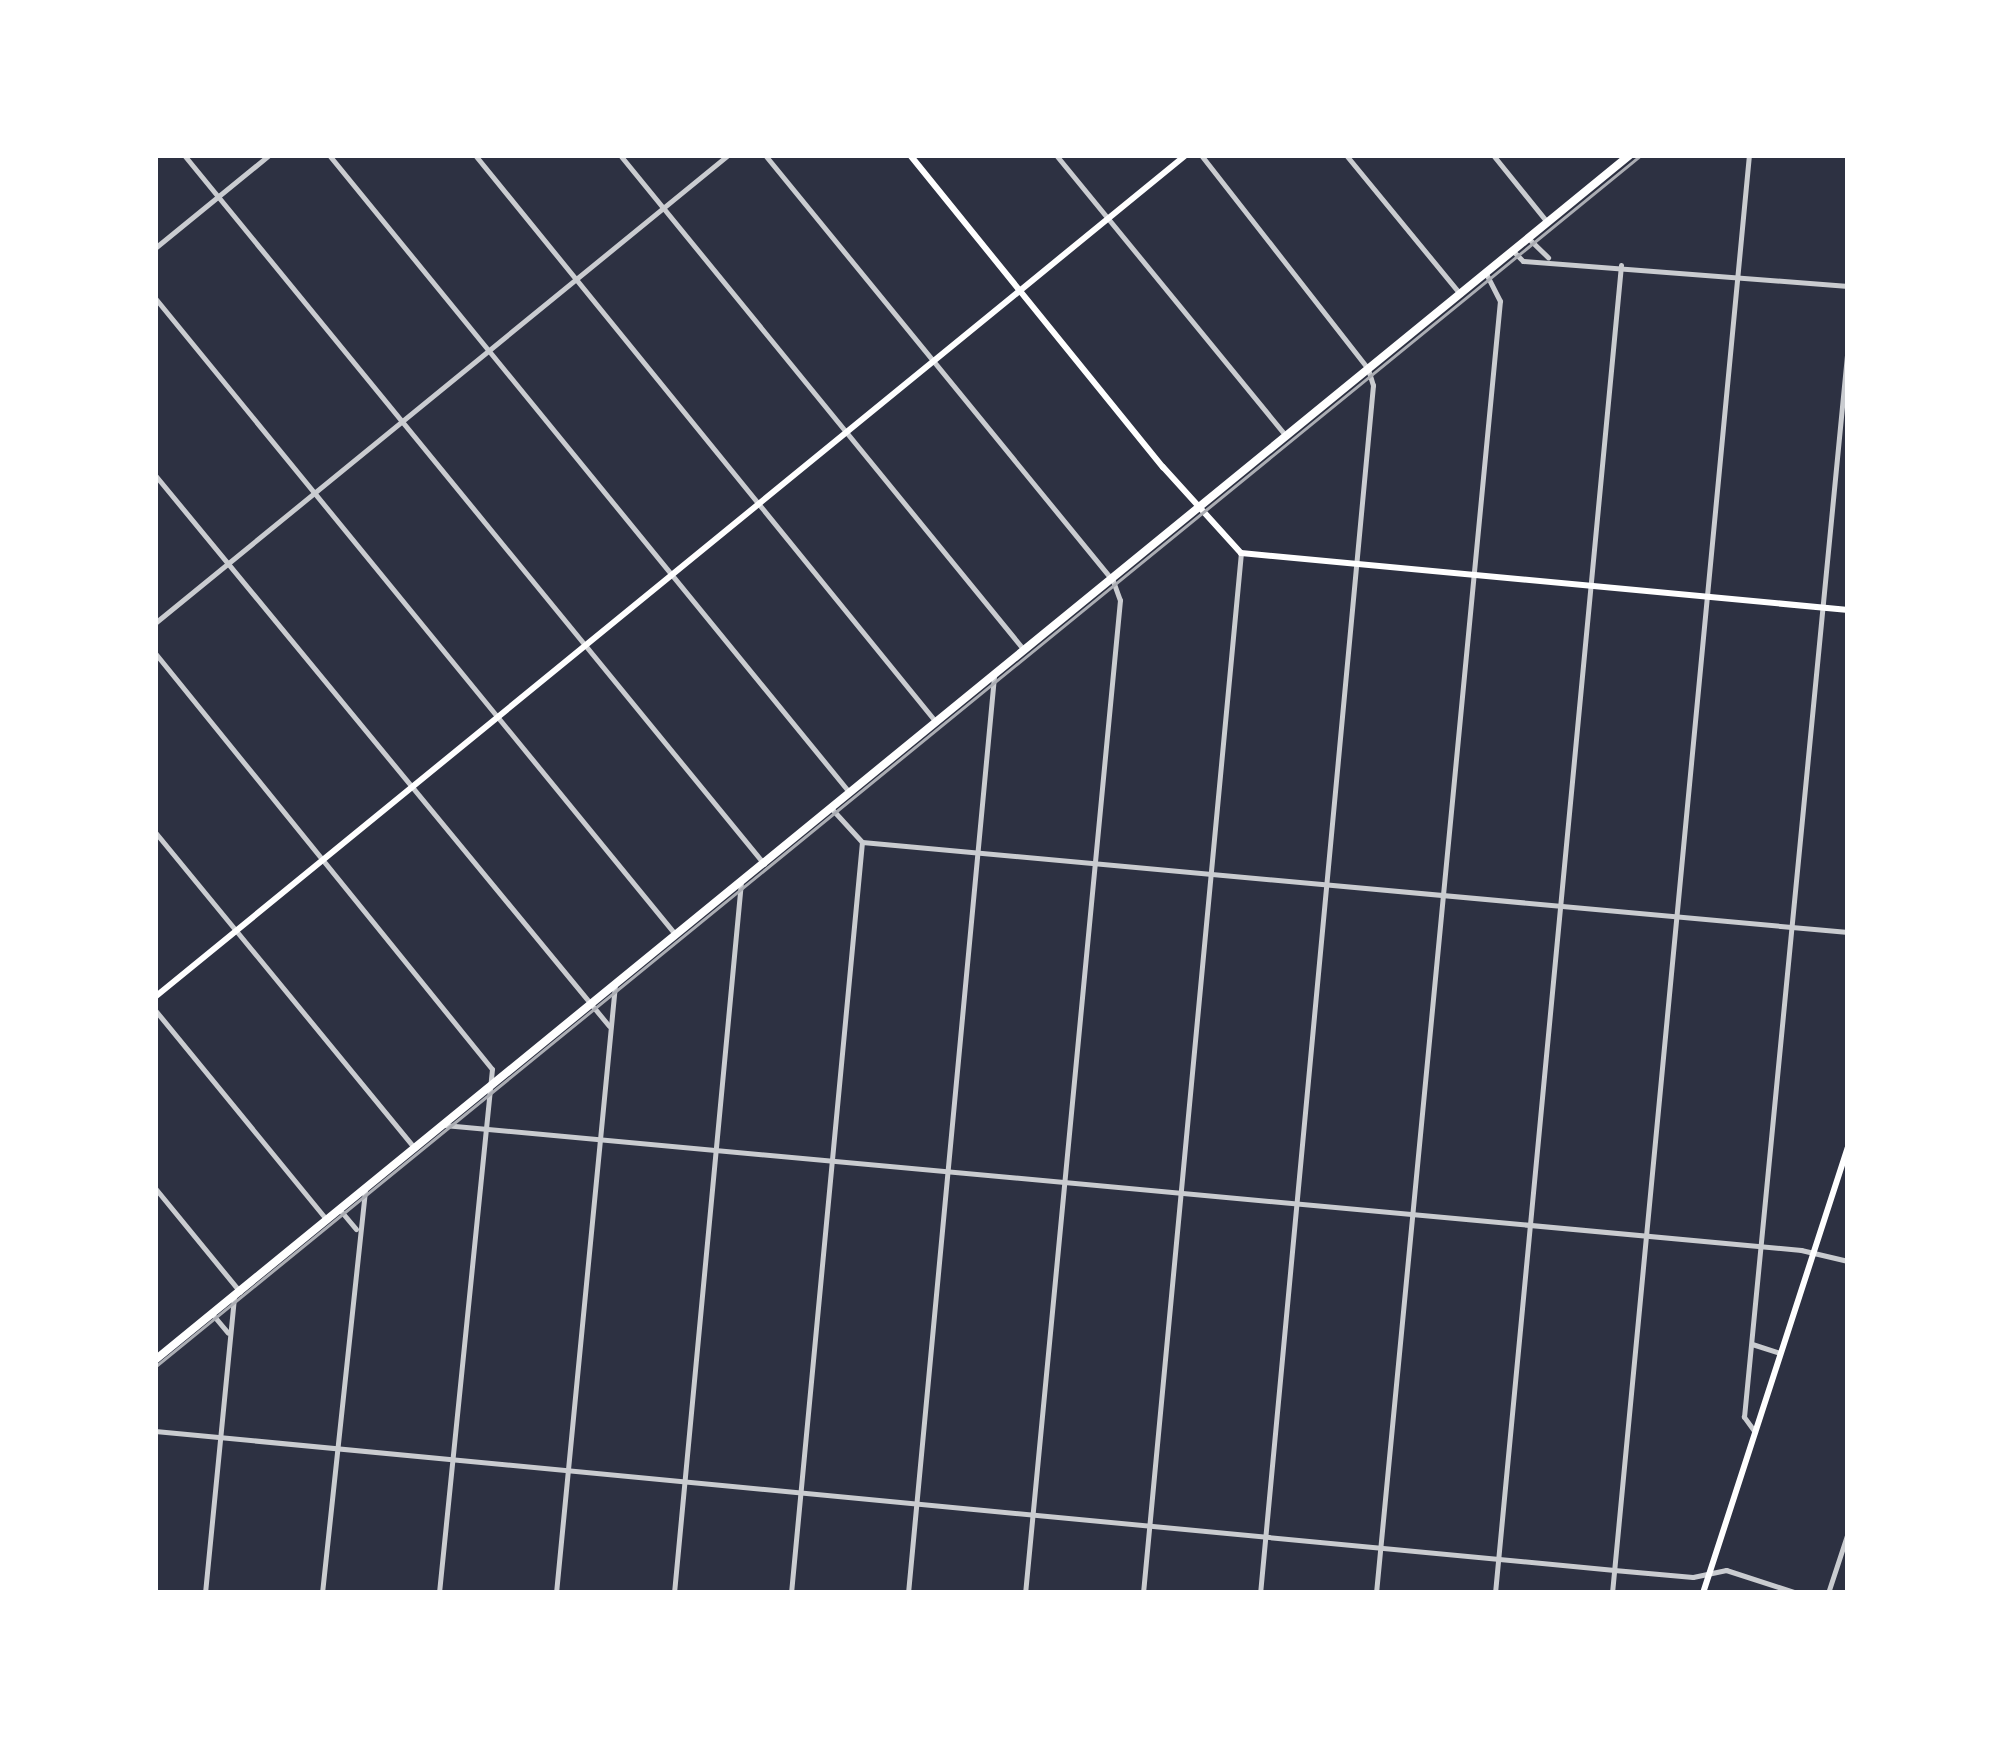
<!DOCTYPE html>
<html>
<head>
<meta charset="utf-8">
<style>
  body { margin:0 }
  #map { position:relative; width:2003px; height:1748px; overflow:hidden; background:#2d3142; font-family:"PT Sans Narrow",sans-serif }
  div>[style] { position:absolute }
  .minor>* { height:5px; margin:-2.5px; padding:0 2.5px; transform-origin:2.5px; border-radius:2.5px; background:#caccd0 }
  .secondary>* { height:6px; margin:-3px; padding:0 3px; transform-origin:3px; border-radius:3px; background:#fff }
  .primary>* { height:8px; margin:-4px; padding:0 4px; transform-origin:4px; border-radius:4px; background:#fff }
  .rail>* { height:2.5px; margin:-1.25px; padding:0 1.25px; transform-origin:1.25px; border-radius:1.25px; background:#abadb3 }
  span { translate:-50% -50%; white-space:nowrap; text-align:center; line-height:1.15; -webkit-text-stroke:8px #fff; paint-order:stroke }
  .frame { position:absolute; inset:0; border:158px solid #fff; pointer-events:none }
</style>
</head>
<body>
<div id="map">
  <div class="minor">
    <i style="left:184px;top:155px;width:916px;rotate:50.71deg"></i>
    <i style="left:329px;top:155px;width:822px;rotate:50.77deg"></i>
    <i style="left:475px;top:155px;width:731px;rotate:50.89deg"></i>
    <i style="left:620px;top:155px;width:639px;rotate:50.78deg"></i>
    <i style="left:765px;top:155px;width:550px;rotate:50.75deg"></i>
    <i style="left:1113px;top:581px;width:20px;rotate:70deg"></i>
    <i style="left:1120px;top:600px;width:998px;rotate:95.46deg"></i>
    <i style="left:1056px;top:155px;width:362px;rotate:50.7deg"></i>
    <i style="left:1201px;top:155px;width:271px;rotate:52deg"></i>
    <i style="left:1368px;top:369px;width:17px;rotate:73deg"></i>
    <i style="left:1373px;top:385px;width:1213px;rotate:95.34deg"></i>
    <i style="left:1346px;top:155px;width:180px;rotate:50.6deg"></i>
    <i style="left:1493px;top:155px;width:86px;rotate:51.1deg"></i>
    <i style="left:1528px;top:238px;width:28px;rotate:44deg"></i>
    <i style="left:155px;top:248px;width:147px;rotate:-39.2deg"></i>
    <i style="left:1513px;top:251px;width:14px;rotate:45deg"></i>
    <i style="left:1523px;top:261px;width:326px;rotate:4.4deg"></i>
    <i style="left:155px;top:298px;width:822px;rotate:50.73deg"></i>
    <i style="left:155px;top:475px;width:714px;rotate:50.51deg"></i>
    <i style="left:155px;top:623px;width:740px;rotate:-39.24deg"></i>
    <i style="left:155px;top:653px;width:535px;rotate:50.99deg"></i>
    <i style="left:492px;top:1069px;width:527px;rotate:95.78deg"></i>
    <i style="left:831px;top:808px;width:46px;rotate:47.6deg"></i>
    <i style="left:862px;top:842px;width:990px;rotate:5.22deg"></i>
    <i style="left:155px;top:832px;width:409px;rotate:50.6deg"></i>
    <i style="left:155px;top:1010px;width:271px;rotate:50.7deg"></i>
    <i style="left:444px;top:1125px;width:1363px;rotate:5.26deg"></i>
    <i style="left:1801px;top:1250px;width:48px;rotate:13.2deg"></i>
    <i style="left:155px;top:1188px;width:134px;rotate:50.7deg"></i>
    <i style="left:340px;top:1210px;width:25px;rotate:50deg"></i>
    <i style="left:213px;top:1315px;width:23px;rotate:50deg"></i>
    <i style="left:1752px;top:1344px;width:29px;rotate:18deg"></i>
    <i style="left:155px;top:1431px;width:1466px;rotate:5.44deg"></i>
    <i style="left:1614px;top:1570px;width:79px;rotate:5.1deg"></i>
    <i style="left:1693px;top:1577px;width:34px;rotate:-12deg"></i>
    <i style="left:1726px;top:1570px;width:75px;rotate:17.9deg"></i>
    <i style="left:1755px;top:1432px;width:19px;rotate:-126deg"></i>
    <i style="left:1744px;top:1417px;width:1077px;rotate:-84.46deg"></i>
    <i style="left:205px;top:1593px;width:297px;rotate:-84.4deg"></i>
    <i style="left:322px;top:1593px;width:405px;rotate:-83.9deg"></i>
    <i style="left:556px;top:1593px;width:611px;rotate:-84.46deg"></i>
    <i style="left:674px;top:1593px;width:714px;rotate:-84.62deg"></i>
    <i style="left:791px;top:1593px;width:754px;rotate:-84.6deg"></i>
    <i style="left:908px;top:1593px;width:921px;rotate:-84.64deg"></i>
    <i style="left:1143px;top:1593px;width:1045px;rotate:-84.62deg"></i>
    <i style="left:1376px;top:1593px;width:1298px;rotate:-84.52deg"></i>
    <i style="left:1500px;top:301px;width:31px;rotate:-117deg"></i>
    <i style="left:1495px;top:1593px;width:1334px;rotate:-84.58deg"></i>
    <i style="left:1612px;top:1593px;width:1445px;rotate:-84.56deg"></i>
    <i style="left:1828px;top:1593px;width:64px;rotate:-71.8deg"></i>
  </div>
  <div class="secondary">
    <i style="left:910px;top:155px;width:402px;rotate:51deg"></i>
    <i style="left:1163px;top:467px;width:116px;rotate:47.8deg"></i>
    <i style="left:1241px;top:553px;width:610px;rotate:5.36deg"></i>
    <i style="left:155px;top:997px;width:1331px;rotate:-39.24deg"></i>
    <i style="left:1703px;top:1593px;width:468px;rotate:-72deg"></i>
  </div>
  <div class="primary">
    <i style="left:155px;top:1360px;width:1905px;rotate:-39.25deg"></i>
  </div>
  <div class="rail">
    <i style="left:155px;top:1367px;width:1918px;rotate:-39.2deg"></i>
  </div>
  <div class="frame"></div>
</div>
</body>
</html>
